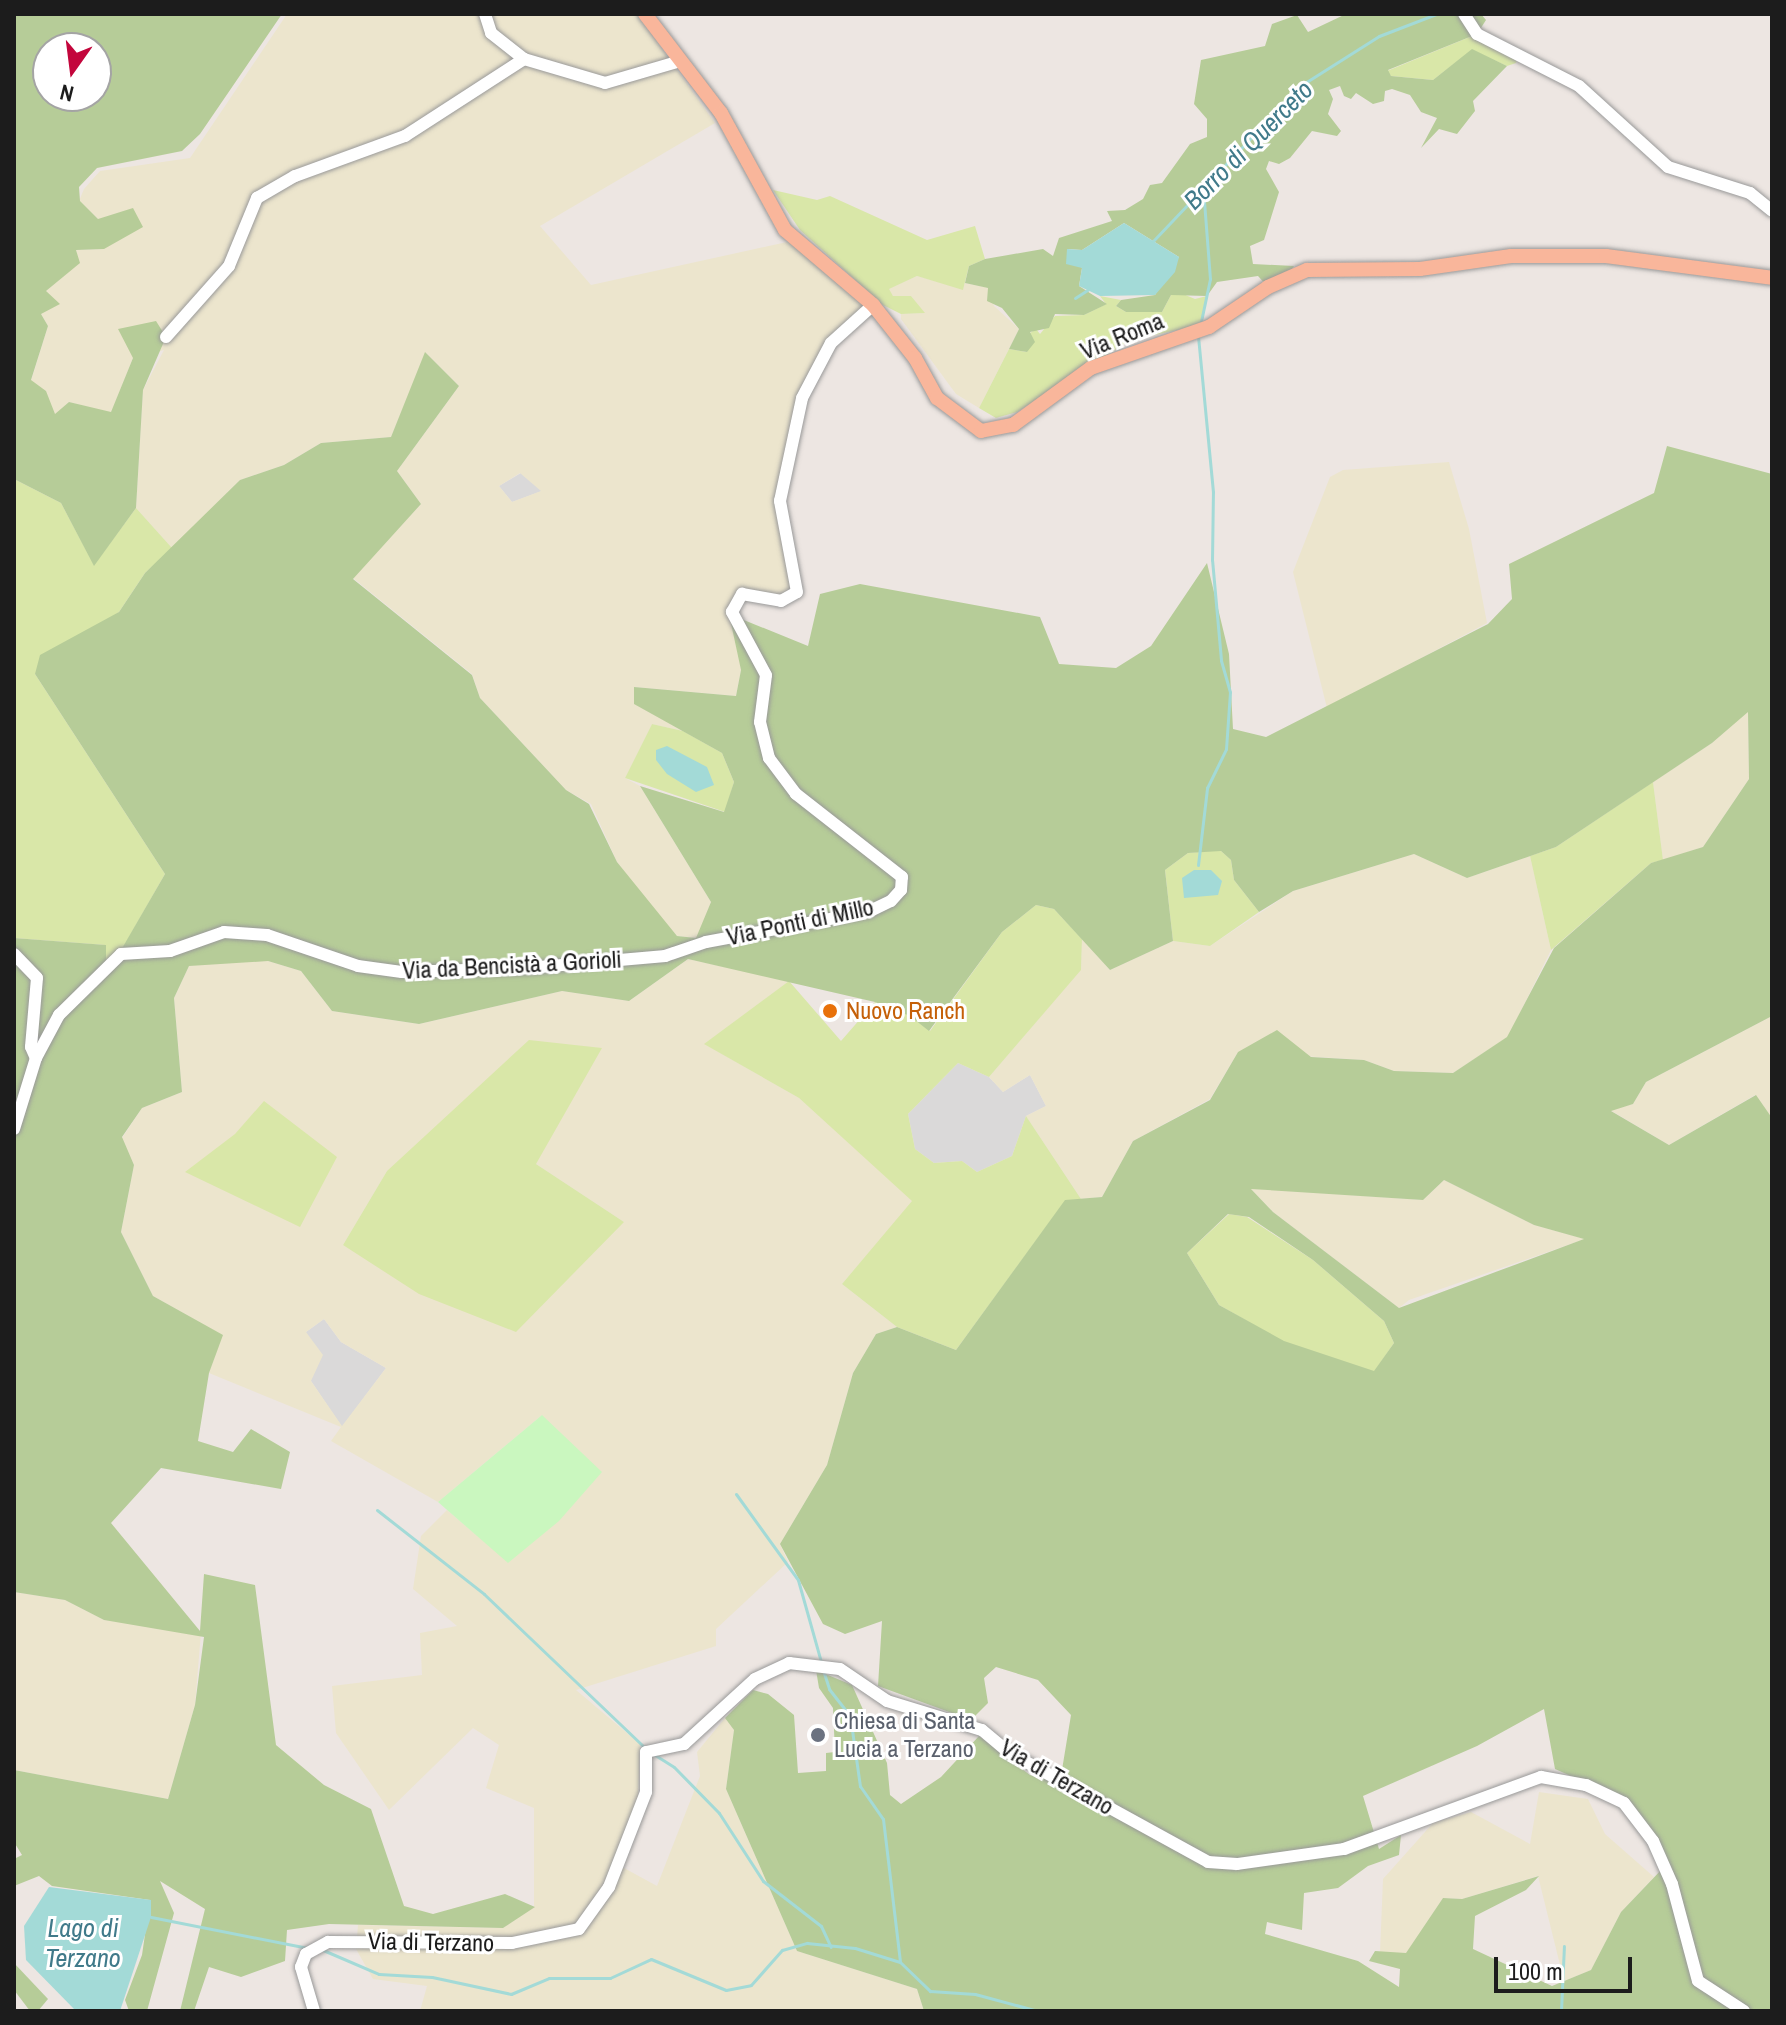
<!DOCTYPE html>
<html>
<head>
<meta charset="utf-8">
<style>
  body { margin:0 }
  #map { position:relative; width:1786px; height:2025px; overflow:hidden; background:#ede6e2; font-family:"Archivo Narrow",sans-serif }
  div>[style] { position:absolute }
  .residential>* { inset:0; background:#dad9d9 }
  .farmland>* { inset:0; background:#ece5cd }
  .grass>* { inset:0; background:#d9e7a8 }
  .forest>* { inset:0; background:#b6cc98 }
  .park>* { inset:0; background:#caf7bf }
  .water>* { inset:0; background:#a3dad7 }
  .stream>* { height:3px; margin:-1.5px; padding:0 1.5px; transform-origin:1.5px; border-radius:1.5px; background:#a3dad7 }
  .roads { filter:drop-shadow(0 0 2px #999) drop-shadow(0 0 2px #999) }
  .minor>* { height:12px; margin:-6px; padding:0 6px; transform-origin:6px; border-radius:6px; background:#fff }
  .major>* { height:14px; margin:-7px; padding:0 7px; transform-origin:7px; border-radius:7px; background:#f9b69b }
  .dots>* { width:22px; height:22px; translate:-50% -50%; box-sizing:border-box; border:4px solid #fff; border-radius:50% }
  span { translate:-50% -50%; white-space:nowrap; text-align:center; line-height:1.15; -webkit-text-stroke:6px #fff; paint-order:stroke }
  .street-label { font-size:24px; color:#1c1c1c }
  .food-label { font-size:24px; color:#c56008 }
  .left { translate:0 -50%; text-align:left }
  .worship-label { font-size:24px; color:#5b616d }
  .water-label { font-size:26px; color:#407a8a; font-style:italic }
  .frame { position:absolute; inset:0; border:16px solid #1c1c1c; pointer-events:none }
  .north { position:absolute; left:32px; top:32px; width:80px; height:80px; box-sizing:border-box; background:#fff; border:2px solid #a4a4a4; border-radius:50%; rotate:194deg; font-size:22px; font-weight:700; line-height:32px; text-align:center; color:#1c1c1c }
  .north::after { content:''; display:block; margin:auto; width:28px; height:36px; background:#c3063c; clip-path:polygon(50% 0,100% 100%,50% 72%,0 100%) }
  .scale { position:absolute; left:1494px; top:1957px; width:138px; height:36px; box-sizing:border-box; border:4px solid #1c1c1c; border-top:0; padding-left:10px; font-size:24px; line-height:28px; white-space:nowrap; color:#1c1c1c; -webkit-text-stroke:6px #fff; paint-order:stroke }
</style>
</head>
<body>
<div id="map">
  <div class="residential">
    <i style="clip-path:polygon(494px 429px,503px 446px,485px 460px,476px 448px)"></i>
    <i style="clip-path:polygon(521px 473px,542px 491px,512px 502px,499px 486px)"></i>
    <i style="clip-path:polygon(958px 1063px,989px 1077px,1003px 1092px,1030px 1075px,1046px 1106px,1026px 1116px,1012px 1156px,977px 1172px,962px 1161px,934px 1163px,915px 1149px,908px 1114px)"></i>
    <i style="clip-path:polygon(324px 1319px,341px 1342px,386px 1368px,342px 1427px,311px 1381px,306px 1332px)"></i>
  </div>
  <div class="farmland">
    <i style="clip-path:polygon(evenodd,287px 14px,637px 14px,715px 123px,540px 226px,591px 285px,796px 240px,873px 305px,814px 368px,780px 501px,792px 599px,735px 602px,741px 670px,736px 696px,634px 687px,635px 704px,683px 731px,652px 724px,625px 778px,640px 786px,711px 902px,697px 938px,677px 936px,650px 906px,617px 862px,591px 804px,566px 790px,480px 698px,472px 674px,353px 578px,421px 504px,397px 471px,459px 386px,426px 353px,391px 437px,321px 443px,284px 465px,240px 480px,172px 548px,136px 508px,143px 390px,164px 350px,133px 358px,111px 413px,69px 402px,55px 415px,31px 381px,48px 326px,41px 314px,46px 291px,79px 263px,76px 250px,104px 249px,98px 219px,79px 201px,84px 189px,100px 171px,190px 158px,287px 14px,520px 473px,541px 491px,512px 502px,499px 486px,520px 473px)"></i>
    <i style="clip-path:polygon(917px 276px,963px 289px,965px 283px,989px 288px,994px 306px,1019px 329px,979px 408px,956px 394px,901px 319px,901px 314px,924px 313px,911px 296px,893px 296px,888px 289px)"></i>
    <i style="clip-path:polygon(1449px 462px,1469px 529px,1487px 623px,1327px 708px,1293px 572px,1330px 477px,1343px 470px)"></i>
    <i style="clip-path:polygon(1748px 711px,1749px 779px,1703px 847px,1663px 860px,1653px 782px,1712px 743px)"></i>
    <i style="clip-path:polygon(1414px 854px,1467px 878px,1530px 856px,1551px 950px,1508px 1037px,1453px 1073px,1394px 1071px,1364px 1060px,1238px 1052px,1210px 1099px,1133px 1141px,1102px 1197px,1081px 1199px,1026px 1116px,1046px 1106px,1030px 1075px,1003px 1092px,989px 1077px,1081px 969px,1082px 939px,1110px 970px,1173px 941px,1210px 946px,1293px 891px)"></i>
    <i style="clip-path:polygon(evenodd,232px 959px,268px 961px,301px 971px,332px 1011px,419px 1024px,562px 991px,629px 1001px,688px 959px,789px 981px,705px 1044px,799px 1098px,913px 1201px,842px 1284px,897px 1327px,876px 1334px,853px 1373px,827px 1465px,780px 1544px,788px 1562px,716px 1629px,716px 1646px,576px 1690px,640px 1744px,638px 1797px,613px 1862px,657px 1886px,700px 1776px,697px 1752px,725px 1718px,734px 1730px,726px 1789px,797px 1951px,917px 1989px,924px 2011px,420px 2011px,427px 1986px,373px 1979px,356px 1949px,358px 1925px,503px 1928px,534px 1907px,534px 1808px,486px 1788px,499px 1745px,473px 1728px,389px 1810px,336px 1733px,332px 1686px,422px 1675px,420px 1633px,457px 1626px,413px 1589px,421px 1536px,447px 1510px,508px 1562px,542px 1415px,438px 1502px,331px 1441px,341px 1427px,209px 1373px,222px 1335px,153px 1296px,121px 1232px,134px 1165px,122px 1138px,142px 1108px,182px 1092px,174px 998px,189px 966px,232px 959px,536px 1164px,624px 1222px,343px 1245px,387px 1171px,536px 1164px,232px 959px,324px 1319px,341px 1342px,386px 1368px,342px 1426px,311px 1381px,323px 1355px,306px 1332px,324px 1319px)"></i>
    <i style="clip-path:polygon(1772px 1016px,1772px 1118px,1755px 1095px,1669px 1145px,1610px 1110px,1633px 1104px,1646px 1082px)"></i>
    <i style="clip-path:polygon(1444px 1180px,1534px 1225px,1585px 1239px,1409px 1300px,1399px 1308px,1273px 1212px,1250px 1188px,1423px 1200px)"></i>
    <i style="clip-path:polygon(14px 1592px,65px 1600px,104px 1620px,201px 1632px,195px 1705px,168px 1799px,14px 1770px)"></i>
    <i style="clip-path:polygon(1539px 1792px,1588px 1799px,1605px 1834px,1654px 1877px,1621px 1912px,1591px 1970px,1564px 1981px,1538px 1876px,1462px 1899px,1443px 1898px,1406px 1954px,1380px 1953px,1383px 1879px,1433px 1823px,1471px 1812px,1530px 1844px)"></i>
  </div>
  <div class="grass">
    <i style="clip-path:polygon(1477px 34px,1518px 55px,1516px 63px,1507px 66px,1472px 50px,1433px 80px,1391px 76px,1387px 71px)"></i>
    <i style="clip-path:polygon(773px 190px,817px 200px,830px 196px,927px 240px,975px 226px,985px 259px,969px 266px,963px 290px,917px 276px,889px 289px,893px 296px,911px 296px,925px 313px,901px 314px,883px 305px,800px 230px)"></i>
    <i style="clip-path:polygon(1183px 294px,1195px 299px,1207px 296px,1200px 325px,1146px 337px,1127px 332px,1124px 344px,1017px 412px,996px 418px,979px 408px,1009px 349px,1027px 352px,1030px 333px,1036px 329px,1040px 334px,1055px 316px,1084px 315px,1106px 304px,1100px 296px,1121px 300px,1116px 306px,1126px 312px,1162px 312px,1171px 295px)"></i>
    <i style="clip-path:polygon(14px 479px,61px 503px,94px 565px,136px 508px,172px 548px,145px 573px,119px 612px,35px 674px,165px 874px,105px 979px,105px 945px,14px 938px)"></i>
    <i style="clip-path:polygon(652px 724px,683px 731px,722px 753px,734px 782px,725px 812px,625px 778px)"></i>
    <i style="clip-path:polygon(1653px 782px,1663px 860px,1651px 863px,1551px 950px,1530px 856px,1556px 847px)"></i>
    <i style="clip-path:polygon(1220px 850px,1231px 860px,1234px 880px,1259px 912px,1210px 946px,1173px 941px,1165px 870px,1188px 853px)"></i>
    <i style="clip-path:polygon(1036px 905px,1054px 909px,1082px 939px,1081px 970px,989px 1077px,958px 1063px,908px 1114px,915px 1149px,934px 1163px,962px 1161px,977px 1172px,1012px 1156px,1026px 1116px,1081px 1199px,1065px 1201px,956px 1350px,897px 1327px,842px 1284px,912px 1201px,799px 1098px,704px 1044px,789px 981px,841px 1041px,875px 1002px,911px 1016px,930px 1031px,1002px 932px)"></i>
    <i style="clip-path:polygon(529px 1040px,602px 1048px,536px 1164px,624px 1222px,516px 1332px,419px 1294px,343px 1245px,387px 1171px)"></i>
    <i style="clip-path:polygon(264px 1101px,337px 1157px,300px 1227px,185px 1172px,235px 1134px)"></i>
    <i style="clip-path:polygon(1229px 1214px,1247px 1217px,1313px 1260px,1384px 1321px,1394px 1343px,1374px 1372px,1284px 1342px,1219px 1305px,1187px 1253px)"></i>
  </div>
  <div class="forest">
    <i style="clip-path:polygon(evenodd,14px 14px,282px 14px,200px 134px,182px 151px,97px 168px,79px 187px,80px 201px,98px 219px,133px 208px,143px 227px,104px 249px,76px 250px,80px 263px,46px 291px,60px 304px,41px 314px,48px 326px,31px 380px,46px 391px,55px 414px,69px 402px,111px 412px,133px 358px,118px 329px,156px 321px,166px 337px,143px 390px,136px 508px,94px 566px,61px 503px,14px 479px,14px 14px,48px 48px,96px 48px,96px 96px,48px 96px,48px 48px)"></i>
    <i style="clip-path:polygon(1346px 14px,1481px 14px,1486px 20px,1477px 34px,1388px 70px,1391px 76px,1433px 80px,1472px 49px,1507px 66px,1473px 101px,1475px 111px,1457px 134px,1439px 129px,1421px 148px,1437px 118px,1421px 112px,1410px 95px,1392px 89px,1385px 91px,1384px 101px,1373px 104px,1356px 93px,1351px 99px,1344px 96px,1340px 86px,1329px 90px,1333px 99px,1328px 114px,1341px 131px,1337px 136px,1312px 131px,1290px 158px,1279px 164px,1269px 161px,1266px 169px,1279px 192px,1264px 240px,1250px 246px,1253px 264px,1294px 266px,1287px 276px,1268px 287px,1258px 276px,1217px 282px,1207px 296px,1171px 295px,1162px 312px,1126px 312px,1116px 306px,1121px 300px,1155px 295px,1179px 257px,1124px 223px,1082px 250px,1068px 249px,1082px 268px,1079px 286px,1107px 304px,1084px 315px,1055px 314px,1049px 328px,1030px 332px,1035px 342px,1027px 352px,1009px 349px,1019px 329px,1002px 308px,987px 301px,988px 288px,965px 283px,969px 266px,985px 259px,1043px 249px,1053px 256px,1059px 238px,1112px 221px,1107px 211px,1125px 210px,1143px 199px,1150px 185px,1162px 183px,1190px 144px,1207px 137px,1207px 119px,1194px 104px,1201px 60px,1265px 46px,1272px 24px,1297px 15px,1308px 32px)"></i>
    <i style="clip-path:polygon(evenodd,425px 352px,459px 386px,397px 471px,421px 504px,353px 579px,472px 675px,480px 698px,566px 790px,589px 804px,617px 862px,677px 936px,696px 938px,711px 902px,640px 786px,724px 812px,734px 782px,722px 753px,634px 704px,634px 687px,736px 696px,741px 670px,729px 614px,808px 646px,820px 594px,860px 584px,1040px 617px,1059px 664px,1116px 668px,1151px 646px,1207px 563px,1229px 654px,1233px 729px,1266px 737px,1488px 624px,1512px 599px,1509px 564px,1654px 493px,1667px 446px,1772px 474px,1772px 1016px,1646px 1082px,1633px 1104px,1611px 1111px,1669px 1145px,1756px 1095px,1772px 1118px,1772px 2011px,924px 2011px,917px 1989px,797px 1951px,726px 1789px,734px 1730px,725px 1718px,753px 1690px,768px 1694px,794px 1715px,798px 1773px,826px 1771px,826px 1753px,835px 1752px,833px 1708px,819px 1688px,816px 1670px,852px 1685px,887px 1763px,890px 1795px,901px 1804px,941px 1777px,979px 1736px,1030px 1775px,1060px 1782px,1071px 1715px,1038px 1680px,996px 1667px,984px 1678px,988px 1703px,971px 1720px,878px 1686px,882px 1621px,845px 1634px,823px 1624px,780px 1544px,827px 1465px,853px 1373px,876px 1334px,897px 1327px,956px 1350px,1065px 1200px,1102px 1197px,1133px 1141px,1210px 1100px,1238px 1052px,1277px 1030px,1311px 1057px,1364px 1060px,1394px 1071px,1453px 1073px,1507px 1037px,1554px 948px,1651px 863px,1703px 847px,1749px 779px,1748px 712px,1712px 743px,1556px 847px,1467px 878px,1414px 854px,1293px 891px,1259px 912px,1234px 880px,1231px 860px,1221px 851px,1188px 853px,1165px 870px,1173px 941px,1110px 970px,1054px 909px,1036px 905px,1002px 932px,929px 1031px,910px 1016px,875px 1002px,688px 959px,629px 1001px,562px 991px,419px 1024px,332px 1011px,301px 971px,268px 961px,189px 966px,174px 998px,182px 1092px,142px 1108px,122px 1137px,134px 1165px,121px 1232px,153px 1296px,223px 1335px,209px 1373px,198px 1441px,233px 1452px,251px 1429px,290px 1452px,281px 1489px,161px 1468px,111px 1523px,200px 1631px,204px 1574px,255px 1585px,276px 1745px,324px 1785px,371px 1809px,404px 1906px,433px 1914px,505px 1894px,535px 1907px,503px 1928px,329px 1924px,287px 1930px,285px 1961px,241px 1977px,209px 1967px,194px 2011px,180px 2011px,205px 1909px,160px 1881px,174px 1913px,147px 2011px,129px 2011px,125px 2000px,142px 1955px,150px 1900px,52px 1886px,39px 1876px,14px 1886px,14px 1859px,22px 1855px,14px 1842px,14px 1770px,168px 1799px,195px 1705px,204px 1637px,104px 1620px,65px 1600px,14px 1592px,14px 938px,106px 945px,106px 976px,165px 874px,35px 674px,40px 655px,119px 612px,145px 573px,240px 480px,284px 465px,321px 443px,391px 437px,425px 352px,1444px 1180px,1534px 1225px,1584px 1239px,1399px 1308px,1273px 1212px,1251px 1189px,1423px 1200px,1444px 1180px,425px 352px,1228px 1214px,1249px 1217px,1313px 1260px,1384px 1321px,1394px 1343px,1374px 1371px,1284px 1341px,1219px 1305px,1187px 1253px,1228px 1214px,425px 352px,1544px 1709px,1555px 1769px,1600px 1789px,1646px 1833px,1663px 1868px,1621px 1912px,1591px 1970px,1552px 1986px,1473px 1949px,1475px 1916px,1526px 1890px,1539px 1876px,1462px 1899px,1443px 1898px,1406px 1953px,1375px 1951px,1369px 1961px,1400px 1969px,1399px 1987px,1358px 1961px,1265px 1934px,1267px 1922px,1302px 1930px,1304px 1893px,1338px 1888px,1368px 1866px,1399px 1855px,1401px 1835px,1379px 1849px,1363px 1796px,1477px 1746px,1544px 1709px)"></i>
    <i style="clip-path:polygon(14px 1963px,48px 1999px,38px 2011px,30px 2011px,14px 1990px)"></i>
  </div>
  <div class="park">
    <i style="clip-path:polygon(542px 1415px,602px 1472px,559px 1521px,508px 1563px,438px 1502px)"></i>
  </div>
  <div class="water">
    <i style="clip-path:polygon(1124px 223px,1179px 257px,1175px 272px,1155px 295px,1100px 296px,1079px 286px,1082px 268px,1066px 264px,1067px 249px,1082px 250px)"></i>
    <i style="clip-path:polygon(667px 746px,707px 767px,714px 785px,696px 792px,667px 774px,656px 760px,656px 750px)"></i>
    <i style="clip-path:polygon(1194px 870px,1211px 870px,1222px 881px,1218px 895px,1184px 898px,1182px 878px)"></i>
    <i style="clip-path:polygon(49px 1887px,151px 1900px,151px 1917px,120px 2011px,74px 2009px,26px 1960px,24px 1926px)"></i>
  </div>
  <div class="stream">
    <i style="left:1153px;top:241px;width:214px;rotate:-46.5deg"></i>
    <i style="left:1300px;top:86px;width:93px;rotate:-32.3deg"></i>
    <i style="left:1379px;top:36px;width:61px;rotate:-21.1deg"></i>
    <i style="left:1075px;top:298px;width:17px;rotate:-33deg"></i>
    <i style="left:1200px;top:326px;width:48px;rotate:-78deg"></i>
    <i style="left:1210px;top:279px;width:92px;rotate:-94.4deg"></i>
    <i style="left:1198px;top:865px;width:78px;rotate:-83.3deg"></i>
    <i style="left:1207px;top:788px;width:43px;rotate:-64deg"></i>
    <i style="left:1226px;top:749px;width:57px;rotate:-86deg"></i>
    <i style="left:1230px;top:692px;width:33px;rotate:-106deg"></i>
    <i style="left:1221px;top:660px;width:100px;rotate:-95.1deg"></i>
    <i style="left:1212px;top:560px;width:68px;rotate:-89.2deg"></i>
    <i style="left:1213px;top:492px;width:156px;rotate:-95.5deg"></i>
    <i style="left:736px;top:1494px;width:106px;rotate:54.2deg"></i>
    <i style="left:798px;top:1580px;width:85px;rotate:74.3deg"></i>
    <i style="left:377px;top:1510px;width:136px;rotate:38.1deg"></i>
    <i style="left:484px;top:1594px;width:224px;rotate:43.7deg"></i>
    <i style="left:823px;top:1670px;width:20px;rotate:72deg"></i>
    <i style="left:829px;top:1689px;width:34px;rotate:52deg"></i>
    <i style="left:850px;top:1716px;width:71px;rotate:81.9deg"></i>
    <i style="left:860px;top:1786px;width:40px;rotate:55.1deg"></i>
    <i style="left:883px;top:1819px;width:143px;rotate:83.2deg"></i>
    <i style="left:655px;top:1755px;width:22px;rotate:32deg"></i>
    <i style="left:674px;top:1767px;width:64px;rotate:45.6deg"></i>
    <i style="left:719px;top:1813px;width:81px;rotate:57.1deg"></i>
    <i style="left:763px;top:1881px;width:73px;rotate:37.8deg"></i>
    <i style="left:821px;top:1926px;width:23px;rotate:65deg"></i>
    <i style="left:151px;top:1917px;width:160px;rotate:11.2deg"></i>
    <i style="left:323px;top:1950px;width:61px;rotate:23.2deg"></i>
    <i style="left:379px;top:1974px;width:53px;rotate:3.2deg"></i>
    <i style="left:432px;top:1977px;width:81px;rotate:12.1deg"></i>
    <i style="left:511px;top:1994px;width:41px;rotate:-22.8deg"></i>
    <i style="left:549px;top:1978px;width:61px"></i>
    <i style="left:610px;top:1978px;width:45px;rotate:-24.9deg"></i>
    <i style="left:651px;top:1959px;width:81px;rotate:22.5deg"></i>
    <i style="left:726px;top:1990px;width:25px;rotate:-11deg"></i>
    <i style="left:751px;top:1985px;width:47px;rotate:-48.5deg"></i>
    <i style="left:782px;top:1950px;width:26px;rotate:-16deg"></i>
    <i style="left:807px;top:1943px;width:48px;rotate:5.9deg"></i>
    <i style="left:855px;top:1948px;width:47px;rotate:17.3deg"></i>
    <i style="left:900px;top:1962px;width:42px;rotate:44deg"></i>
    <i style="left:930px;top:1991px;width:45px;rotate:3.8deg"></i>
    <i style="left:975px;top:1994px;width:65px;rotate:15.1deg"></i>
    <i style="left:1561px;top:2011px;width:65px;rotate:-87.4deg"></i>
  </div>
  <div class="roads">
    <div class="minor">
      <i style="left:485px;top:14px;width:20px;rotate:72deg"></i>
      <i style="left:491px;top:33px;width:42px;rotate:38.2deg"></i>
      <i style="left:1464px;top:14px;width:24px;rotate:57deg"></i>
      <i style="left:1477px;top:34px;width:114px;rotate:27deg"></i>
      <i style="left:1579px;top:86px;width:120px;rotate:42.3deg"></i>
      <i style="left:1668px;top:167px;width:86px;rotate:17.6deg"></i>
      <i style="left:1750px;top:193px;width:28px;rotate:39deg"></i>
      <i style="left:166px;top:337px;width:95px;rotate:-48.4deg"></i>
      <i style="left:229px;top:266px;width:74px;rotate:-67.6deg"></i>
      <i style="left:257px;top:198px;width:44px;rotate:-30.1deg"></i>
      <i style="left:295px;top:176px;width:117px;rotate:-20deg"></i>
      <i style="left:405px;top:136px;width:142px;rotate:-32.9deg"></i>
      <i style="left:524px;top:59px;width:84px;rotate:16.5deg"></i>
      <i style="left:605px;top:83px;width:75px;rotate:-16.3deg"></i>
      <i style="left:14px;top:954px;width:33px;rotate:46deg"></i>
      <i style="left:37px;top:978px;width:69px;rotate:95deg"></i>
      <i style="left:31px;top:1047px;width:12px;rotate:66deg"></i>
      <i style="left:14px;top:1129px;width:74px;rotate:-72.8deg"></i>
      <i style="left:36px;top:1058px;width:49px;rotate:-61.9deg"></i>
      <i style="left:59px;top:1015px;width:87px;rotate:-44.5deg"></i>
      <i style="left:121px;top:954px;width:49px;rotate:-3.5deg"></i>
      <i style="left:170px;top:951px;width:57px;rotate:-19.4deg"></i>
      <i style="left:224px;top:932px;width:43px;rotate:4deg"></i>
      <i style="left:267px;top:935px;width:96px;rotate:18.8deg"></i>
      <i style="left:358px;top:966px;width:44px;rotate:7.8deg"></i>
      <i style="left:402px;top:972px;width:126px;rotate:-1.8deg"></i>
      <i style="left:528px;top:968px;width:138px;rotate:-5deg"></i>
      <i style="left:665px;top:956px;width:43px;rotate:-18.9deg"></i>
      <i style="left:706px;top:942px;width:165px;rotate:-10.5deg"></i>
      <i style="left:868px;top:912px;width:25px;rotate:-26deg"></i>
      <i style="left:891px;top:901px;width:15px;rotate:-48deg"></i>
      <i style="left:901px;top:890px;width:13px;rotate:-86deg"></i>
      <i style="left:902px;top:877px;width:135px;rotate:-141.9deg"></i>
      <i style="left:796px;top:794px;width:45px;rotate:-126.9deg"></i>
      <i style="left:769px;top:758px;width:37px;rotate:-104deg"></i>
      <i style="left:760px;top:722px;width:47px;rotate:-82.7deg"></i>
      <i style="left:766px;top:675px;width:72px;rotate:-118.4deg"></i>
      <i style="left:732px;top:612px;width:21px;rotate:-61deg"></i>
      <i style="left:742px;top:594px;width:40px;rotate:10deg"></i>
      <i style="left:781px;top:601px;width:18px;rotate:-29deg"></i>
      <i style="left:797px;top:592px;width:93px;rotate:-100.6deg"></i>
      <i style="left:780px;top:501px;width:105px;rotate:-77.9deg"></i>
      <i style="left:802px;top:398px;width:62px;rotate:-62.2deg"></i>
      <i style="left:831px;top:343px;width:57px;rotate:-42.1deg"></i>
      <i style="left:314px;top:2011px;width:46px;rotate:-106.5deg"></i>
      <i style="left:301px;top:1967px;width:14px;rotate:-69deg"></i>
      <i style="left:306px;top:1954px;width:25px;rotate:-29deg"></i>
      <i style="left:328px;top:1942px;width:184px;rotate:0.3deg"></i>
      <i style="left:512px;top:1943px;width:68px;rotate:-11.8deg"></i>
      <i style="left:579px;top:1929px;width:52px;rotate:-54.5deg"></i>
      <i style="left:609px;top:1887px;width:102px;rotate:-68.7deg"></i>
      <i style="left:646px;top:1792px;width:40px;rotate:-90deg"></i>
      <i style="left:646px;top:1752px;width:39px;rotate:-12deg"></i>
      <i style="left:684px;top:1744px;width:96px;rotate:-42.5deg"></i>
      <i style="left:755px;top:1679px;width:38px;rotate:-25deg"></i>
      <i style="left:789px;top:1663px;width:51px;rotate:6.7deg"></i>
      <i style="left:840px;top:1669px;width:57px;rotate:34.2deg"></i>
      <i style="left:887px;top:1701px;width:99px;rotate:17deg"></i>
      <i style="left:982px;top:1730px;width:34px;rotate:40deg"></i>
      <i style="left:1008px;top:1752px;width:228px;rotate:28.8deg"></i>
      <i style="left:1208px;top:1862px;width:29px;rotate:4deg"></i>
      <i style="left:1237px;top:1864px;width:108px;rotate:-8deg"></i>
      <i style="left:1344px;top:1849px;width:210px;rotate:-20.1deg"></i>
      <i style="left:1541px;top:1777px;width:46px;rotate:10.1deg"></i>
      <i style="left:1586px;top:1785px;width:42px;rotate:25.3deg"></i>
      <i style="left:1624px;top:1803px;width:48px;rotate:52.7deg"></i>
      <i style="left:1653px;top:1841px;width:47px;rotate:66.2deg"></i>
      <i style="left:1672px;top:1884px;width:100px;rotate:75deg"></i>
      <i style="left:1698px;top:1981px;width:55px;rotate:33.1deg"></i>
    </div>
    <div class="major">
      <i style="left:645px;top:14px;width:125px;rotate:52.5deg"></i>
      <i style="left:721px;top:113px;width:133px;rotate:61.3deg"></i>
      <i style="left:785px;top:230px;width:116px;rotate:40.4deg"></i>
      <i style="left:873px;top:305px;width:68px;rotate:51.6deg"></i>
      <i style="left:915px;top:358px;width:46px;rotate:61.2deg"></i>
      <i style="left:937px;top:398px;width:55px;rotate:36.9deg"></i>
      <i style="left:981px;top:431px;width:33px;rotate:-11deg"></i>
      <i style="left:1013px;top:425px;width:97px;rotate:-36.2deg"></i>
      <i style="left:1091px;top:368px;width:125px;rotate:-19.2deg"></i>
      <i style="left:1209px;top:327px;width:71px;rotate:-34.1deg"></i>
      <i style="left:1268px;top:287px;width:43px;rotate:-23.6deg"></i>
      <i style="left:1307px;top:270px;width:113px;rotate:-0.5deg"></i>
      <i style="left:1420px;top:269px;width:92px;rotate:-8.1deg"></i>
      <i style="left:1511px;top:256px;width:95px"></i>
      <i style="left:1606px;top:256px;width:167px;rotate:7.5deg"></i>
    </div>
  </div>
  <div class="dots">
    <i style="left:830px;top:1011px;background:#e8710a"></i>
    <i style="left:818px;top:1735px;background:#6b7280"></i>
  </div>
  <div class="street-label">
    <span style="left:1122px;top:336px;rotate:-22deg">Via Roma</span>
    <span style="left:800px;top:922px;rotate:-12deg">Via Ponti di Millo</span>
    <span style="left:512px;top:965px;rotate:-3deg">Via da Bencistà a Gorioli</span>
    <span style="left:1057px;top:1777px;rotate:30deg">Via di Terzano</span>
    <span style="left:431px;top:1942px;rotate:1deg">Via di Terzano</span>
  </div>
  <div class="food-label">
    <span class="left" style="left:846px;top:1011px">Nuovo Ranch</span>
  </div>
  <div class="worship-label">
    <span class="left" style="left:834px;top:1735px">Chiesa di Santa<br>Lucia a Terzano</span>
  </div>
  <div class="water-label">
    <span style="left:1248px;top:145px;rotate:-45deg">Borro di Querceto</span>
    <span style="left:83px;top:1943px">Lago di<br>Terzano</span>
  </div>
  <div class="frame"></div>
  <div class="north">N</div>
  <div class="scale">100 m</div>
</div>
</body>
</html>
